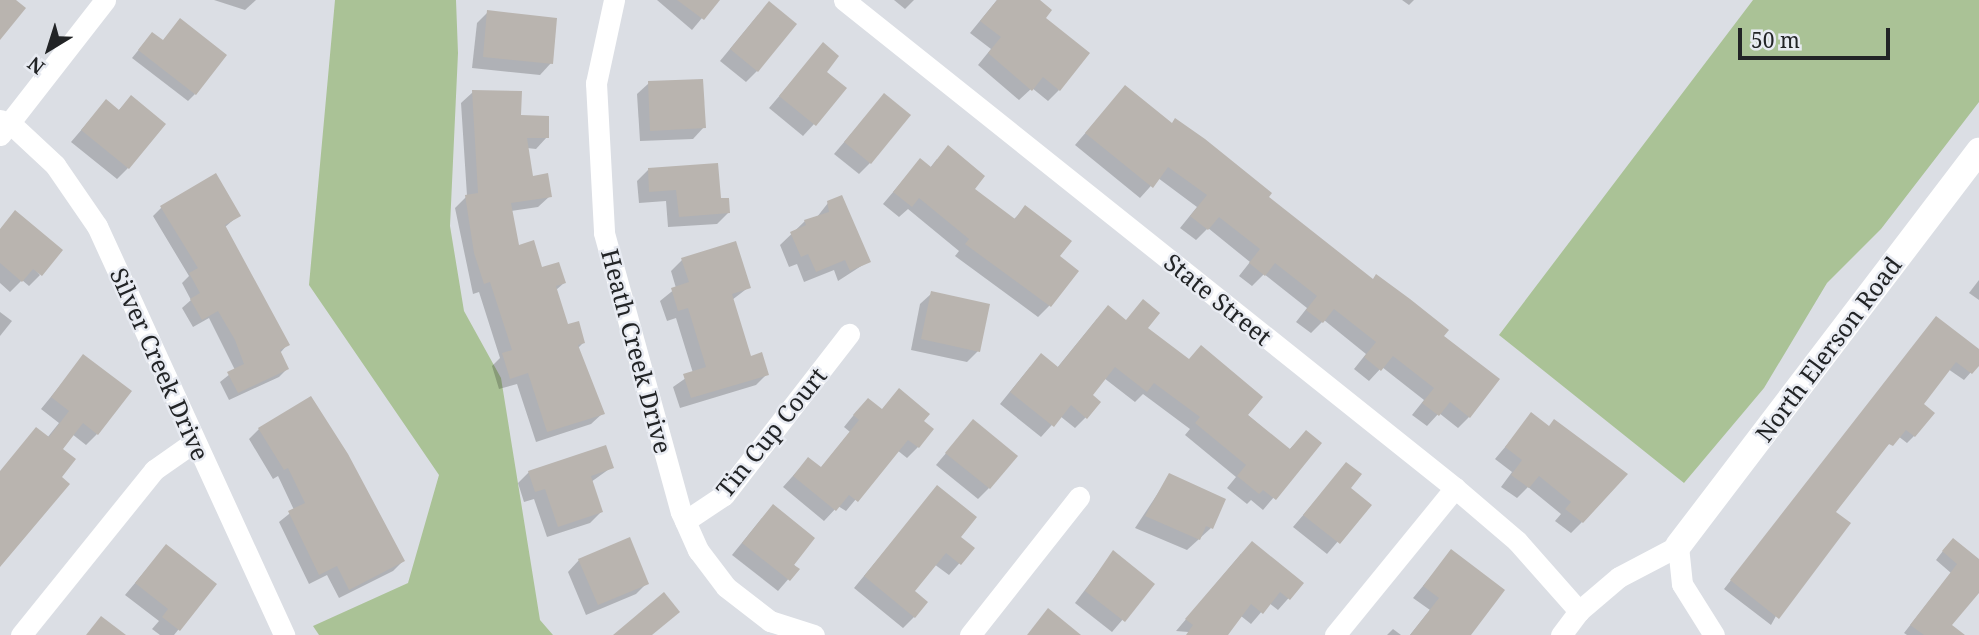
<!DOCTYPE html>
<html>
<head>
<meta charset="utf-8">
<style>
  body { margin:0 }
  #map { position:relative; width:1979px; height:635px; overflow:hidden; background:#dbdee4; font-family:"Noto Serif",serif }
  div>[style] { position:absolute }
  .green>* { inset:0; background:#aac296 }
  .shadow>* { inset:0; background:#0003 }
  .building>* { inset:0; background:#b9b4af }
  .minor>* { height:21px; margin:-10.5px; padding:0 10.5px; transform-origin:10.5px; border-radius:10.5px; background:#fff }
  .tertiary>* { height:26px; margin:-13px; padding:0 13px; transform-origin:13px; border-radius:13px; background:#fff }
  span { translate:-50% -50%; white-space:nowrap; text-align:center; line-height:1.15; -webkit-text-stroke:5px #e8ebf2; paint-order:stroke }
  .street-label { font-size:24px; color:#222426 }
  .north { position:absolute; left:14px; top:14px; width:70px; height:70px; -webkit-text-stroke:5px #e8ebf2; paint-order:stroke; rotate:218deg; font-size:19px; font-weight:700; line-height:28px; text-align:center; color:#222426 }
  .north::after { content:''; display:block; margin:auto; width:24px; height:32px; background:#222426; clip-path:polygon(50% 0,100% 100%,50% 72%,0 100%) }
  .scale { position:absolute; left:1738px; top:28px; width:152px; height:32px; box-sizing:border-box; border:4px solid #222426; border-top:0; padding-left:9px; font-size:21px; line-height:24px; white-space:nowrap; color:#222426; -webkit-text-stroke:5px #e8ebf2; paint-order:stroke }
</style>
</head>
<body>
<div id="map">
  <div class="green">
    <i style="clip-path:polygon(335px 0,456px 0,458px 53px,450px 226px,464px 311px,501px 378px,540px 620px,553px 635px,319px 635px,313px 626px,408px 583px,439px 475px,309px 285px)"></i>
    <i style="clip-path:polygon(1753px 0,1979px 0,1979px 102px,1881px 229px,1827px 283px,1764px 388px,1684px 483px,1499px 335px)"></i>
  </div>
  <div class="shadow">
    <i style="clip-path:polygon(214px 0,256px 0,245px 10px)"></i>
    <i style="clip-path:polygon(657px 0,717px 0,692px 30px)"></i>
    <i style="clip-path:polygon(894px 0,914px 0,905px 9px)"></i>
    <i style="clip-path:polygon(997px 0,1037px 0,1059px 90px,1048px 101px,1032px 88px,1019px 100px,978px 65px,991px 49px,970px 33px)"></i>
    <i style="clip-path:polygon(1402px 0,1414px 0,1409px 5px)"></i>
    <i style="clip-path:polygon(488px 12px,551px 63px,540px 75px,472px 68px,477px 23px)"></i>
    <i style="clip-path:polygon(758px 15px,757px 71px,746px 82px,720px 61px)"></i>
    <i style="clip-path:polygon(145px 42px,162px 42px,195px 94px,188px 101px,132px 58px)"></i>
    <i style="clip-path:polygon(823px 45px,824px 72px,814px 124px,803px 136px,769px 108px)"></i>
    <i style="clip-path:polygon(649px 83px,704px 127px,693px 139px,640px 141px,637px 94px)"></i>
    <i style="clip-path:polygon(1125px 87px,1498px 379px,1469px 417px,1458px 428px,1439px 413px,1427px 426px,1412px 415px,1424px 400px,1382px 367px,1369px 381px,1354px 369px,1366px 354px,1324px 320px,1311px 333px,1296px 322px,1307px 308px,1264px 274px,1252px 286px,1239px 276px,1250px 262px,1208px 228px,1196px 240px,1180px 228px,1197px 207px,1158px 178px,1140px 198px,1075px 145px)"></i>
    <i style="clip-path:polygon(473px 92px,547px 137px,536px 149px,527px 148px,531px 178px,550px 196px,538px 207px,511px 211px,517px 247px,541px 270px,564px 283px,556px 290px,567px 326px,583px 343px,577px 349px,603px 413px,591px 424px,536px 442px,517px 384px,499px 389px,492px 366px,500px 358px,479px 292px,473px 294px,455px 208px,467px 196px,461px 103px)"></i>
    <i style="clip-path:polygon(884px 95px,870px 163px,859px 174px,834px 154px)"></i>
    <i style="clip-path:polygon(131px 97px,128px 168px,117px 179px,71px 142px,106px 101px,118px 111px)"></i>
    <i style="clip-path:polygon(937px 159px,1013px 220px,1025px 208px,1058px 256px,1049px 306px,1038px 317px,955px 256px,959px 251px,908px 209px,899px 217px,883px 204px,920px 160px,930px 168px)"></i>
    <i style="clip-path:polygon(648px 170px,719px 200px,728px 213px,717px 224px,668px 227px,666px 201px,639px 203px,637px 181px)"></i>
    <i style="clip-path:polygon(828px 203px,869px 261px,838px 281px,834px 270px,804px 282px,797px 264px,789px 267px,780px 245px,805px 221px,817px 217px)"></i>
    <i style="clip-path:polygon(162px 207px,239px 215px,224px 228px,288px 344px,280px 353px,287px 369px,279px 377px,229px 400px,220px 382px,235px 370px,209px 318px,193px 327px,182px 308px,191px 300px,182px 283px,189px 276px,153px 216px)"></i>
    <i style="clip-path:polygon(0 229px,40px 275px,29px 286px,22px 280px,10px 292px,0 283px)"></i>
    <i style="clip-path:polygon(682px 260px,749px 287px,732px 300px,750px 358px,767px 374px,756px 385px,680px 408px,673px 387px,693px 373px,676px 318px,667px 321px,660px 301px,676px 288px,671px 271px)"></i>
    <i style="clip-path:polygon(1979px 280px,1979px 300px,1969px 293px)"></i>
    <i style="clip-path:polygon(932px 293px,978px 351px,967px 362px,911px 350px,920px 304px)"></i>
    <i style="clip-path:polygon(0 312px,12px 321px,0 336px)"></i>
    <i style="clip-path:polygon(1936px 318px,1979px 351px,1979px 363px,1964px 380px,1948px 369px,1922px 404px,1914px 436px,1907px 443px,1898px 436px,1882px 450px,1834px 512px,1771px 625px,1724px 589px)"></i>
    <i style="clip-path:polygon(1097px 319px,1145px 328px,1289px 450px,1306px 432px,1319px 443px,1263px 510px,1251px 500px,1247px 504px,1227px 488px,1236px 477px,1185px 435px,1190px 429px,1143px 394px,1135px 402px,1104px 378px,1090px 395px,1086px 417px,1075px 428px,1060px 416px,1041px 437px,1000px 404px,1030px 367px,1057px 368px)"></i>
    <i style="clip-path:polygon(84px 356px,97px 434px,86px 445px,72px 434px,61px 449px,0 564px,0 473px,36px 429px,47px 438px,59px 423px,41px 409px)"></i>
    <i style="clip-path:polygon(857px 411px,921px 422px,918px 447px,907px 458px,897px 450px,846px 511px,838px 506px,824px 521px,783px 487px,808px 459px,820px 469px,850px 432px,844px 427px)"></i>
    <i style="clip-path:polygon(1532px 415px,1582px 522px,1571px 533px,1555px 521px,1561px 514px,1528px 487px,1517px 498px,1501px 487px,1512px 472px,1495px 459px)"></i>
    <i style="clip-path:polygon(973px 421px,989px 488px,978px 499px,936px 465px)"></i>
    <i style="clip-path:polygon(259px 429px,403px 561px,393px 571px,339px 598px,327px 575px,309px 584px,279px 522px,294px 510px,278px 476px,273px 479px,249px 439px)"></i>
    <i style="clip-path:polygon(612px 467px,591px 482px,601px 512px,590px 523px,547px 537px,534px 499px,524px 502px,518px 483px,529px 472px)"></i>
    <i style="clip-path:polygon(1344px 467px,1349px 488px,1369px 505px,1327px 554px,1293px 527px)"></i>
    <i style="clip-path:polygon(1170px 475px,1211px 528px,1187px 550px,1135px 528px)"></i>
    <i style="clip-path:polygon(937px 488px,959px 537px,972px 549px,949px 575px,934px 564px,912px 591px,914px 617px,903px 628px,854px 588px)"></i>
    <i style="clip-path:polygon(762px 518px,797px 569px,778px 591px,732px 555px)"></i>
    <i style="clip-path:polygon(166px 546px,215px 584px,174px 635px,160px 635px,152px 629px,159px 621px,125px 595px)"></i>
    <i style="clip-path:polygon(1946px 547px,1979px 561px,1979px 590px,1950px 625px,1961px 635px,1907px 635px,1904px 633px,1951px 573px,1936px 560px)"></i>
    <i style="clip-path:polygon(1452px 551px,1469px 635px,1410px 635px,1430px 610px,1413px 598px)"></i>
    <i style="clip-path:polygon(1113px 553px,1153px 584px,1112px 632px,1075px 603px)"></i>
    <i style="clip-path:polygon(1241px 554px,1302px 583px,1278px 610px,1269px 603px,1251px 624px,1241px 616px,1225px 635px,1176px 631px)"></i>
    <i style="clip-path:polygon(579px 560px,647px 583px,636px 594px,586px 615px,568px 572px)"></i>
    <i style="clip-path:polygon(1393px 629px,1401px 635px,1387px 635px)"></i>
  </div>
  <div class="building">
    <i style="clip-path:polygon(0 0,16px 0,26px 8px,0 40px)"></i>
    <i style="clip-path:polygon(677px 0,720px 0,704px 20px)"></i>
    <i style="clip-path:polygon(997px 0,1040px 0,1052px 10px,1046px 18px,1090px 53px,1060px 91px,1043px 77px,1032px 91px,988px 53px,1001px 37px,980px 21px)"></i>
    <i style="clip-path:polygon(769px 1px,797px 24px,758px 72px,730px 49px)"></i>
    <i style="clip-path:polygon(487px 10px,557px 18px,553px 64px,483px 57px)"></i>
    <i style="clip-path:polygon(180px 18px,227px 55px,196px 95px,138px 50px,152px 32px,163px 40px)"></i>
    <i style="clip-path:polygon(823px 42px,839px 56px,827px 72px,847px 88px,816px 126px,779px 96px)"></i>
    <i style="clip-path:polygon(703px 79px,706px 128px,650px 131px,648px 81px)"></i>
    <i style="clip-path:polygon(1125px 85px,1172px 123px,1175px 118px,1205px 139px,1272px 193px,1269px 197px,1373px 279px,1376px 274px,1410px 299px,1449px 330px,1444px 336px,1500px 379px,1470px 418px,1450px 402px,1439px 416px,1422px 403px,1434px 388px,1393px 356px,1381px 371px,1364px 357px,1376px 342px,1334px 309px,1323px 323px,1306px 310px,1317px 296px,1275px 263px,1265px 276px,1249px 263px,1260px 249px,1219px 217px,1208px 230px,1190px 216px,1207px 195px,1168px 167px,1153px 188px,1085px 133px)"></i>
    <i style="clip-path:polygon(472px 90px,522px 91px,521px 115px,549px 116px,549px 138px,527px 138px,533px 176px,548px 173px,552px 197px,511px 203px,519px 245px,534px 240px,542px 267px,559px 262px,566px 283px,556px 286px,568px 324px,579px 321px,585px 343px,578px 345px,605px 414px,547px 432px,528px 373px,510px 379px,502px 353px,512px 350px,490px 282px,484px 284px,474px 253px,465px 195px,478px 193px)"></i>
    <i style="clip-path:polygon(884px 93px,911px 115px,871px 164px,844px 142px)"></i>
    <i style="clip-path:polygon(131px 95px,166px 124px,129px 169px,81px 130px,106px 99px,119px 110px)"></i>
    <i style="clip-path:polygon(948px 145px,985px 176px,975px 189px,1015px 219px,1025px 205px,1072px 241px,1060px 256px,1079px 271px,1051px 307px,965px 244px,969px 239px,919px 198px,912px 207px,893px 192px,920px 158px,931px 167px)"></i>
    <i style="clip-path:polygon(718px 163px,721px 198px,729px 198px,730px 213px,679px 217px,676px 190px,649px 192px,648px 168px)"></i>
    <i style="clip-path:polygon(216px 173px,241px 216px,225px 225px,290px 345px,280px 350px,289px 369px,238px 393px,227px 372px,244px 364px,235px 340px,218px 311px,202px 320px,190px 299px,200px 293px,189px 273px,198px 268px,160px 206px)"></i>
    <i style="clip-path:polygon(842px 195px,871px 262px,850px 271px,845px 260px,816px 272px,808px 254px,801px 257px,790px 232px,806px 225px,804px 220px,829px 212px,827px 201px)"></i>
    <i style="clip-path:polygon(15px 210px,63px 250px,42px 276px,33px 269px,22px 282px,0 263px,0 229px)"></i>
    <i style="clip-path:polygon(736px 241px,751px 288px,732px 294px,751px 356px,762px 352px,769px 375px,691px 398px,683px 374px,706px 367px,688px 308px,678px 311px,671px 288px,689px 282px,681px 258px)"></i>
    <i style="clip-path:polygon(931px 291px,990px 304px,980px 352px,921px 339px)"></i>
    <i style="clip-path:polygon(1143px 299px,1160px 313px,1148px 328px,1189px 359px,1201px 345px,1263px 397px,1248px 415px,1290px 449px,1306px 430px,1322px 443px,1276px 500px,1263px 490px,1259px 494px,1237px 476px,1246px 465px,1195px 423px,1200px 417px,1154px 383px,1147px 392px,1115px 367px,1093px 395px,1101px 402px,1087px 419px,1071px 405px,1054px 427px,1010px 392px,1041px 353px,1058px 367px,1108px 305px,1126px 320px)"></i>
    <i style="clip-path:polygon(1936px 316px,1979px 349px,1979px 366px,1972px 374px,1956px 362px,1924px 404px,1935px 413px,1915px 437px,1906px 430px,1893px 446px,1889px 444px,1836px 512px,1851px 523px,1779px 619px,1730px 580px)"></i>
    <i style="clip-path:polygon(83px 354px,132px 391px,98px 435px,83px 423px,63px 449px,76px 459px,62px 477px,70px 484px,0 567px,0 471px,36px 427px,49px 437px,69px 411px,51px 397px)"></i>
    <i style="clip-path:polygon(899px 388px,930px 414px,924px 421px,934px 429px,919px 448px,908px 440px,858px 502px,849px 495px,836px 511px,793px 476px,808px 457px,821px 467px,859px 420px,853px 415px,868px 398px,882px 409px)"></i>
    <i style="clip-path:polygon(311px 396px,348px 454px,405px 561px,349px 590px,337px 566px,319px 575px,288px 511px,305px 503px,288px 468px,284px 470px,258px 428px)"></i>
    <i style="clip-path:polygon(1531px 412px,1549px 426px,1554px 419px,1628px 474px,1583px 523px,1565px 509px,1571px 502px,1539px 476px,1529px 488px,1511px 475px,1522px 460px,1505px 447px)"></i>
    <i style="clip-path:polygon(973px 419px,1018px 456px,990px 489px,945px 453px)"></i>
    <i style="clip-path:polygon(606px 445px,614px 468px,591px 476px,603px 512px,558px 527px,545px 489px,535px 492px,528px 471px)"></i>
    <i style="clip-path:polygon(1346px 462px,1362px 474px,1351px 488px,1372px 505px,1340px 544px,1303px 515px)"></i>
    <i style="clip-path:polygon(1169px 473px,1226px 499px,1213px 529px,1206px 526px,1200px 540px,1145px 516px)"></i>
    <i style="clip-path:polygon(937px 485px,977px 517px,961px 537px,975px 548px,961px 565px,946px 553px,915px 591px,928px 602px,915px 618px,864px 576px)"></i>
    <i style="clip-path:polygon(773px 504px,815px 538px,794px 565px,800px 569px,790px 581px,742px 543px)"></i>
    <i style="clip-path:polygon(630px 537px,649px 584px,598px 605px,578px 559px)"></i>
    <i style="clip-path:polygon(1953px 538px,1979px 559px,1979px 593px,1952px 625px,1965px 635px,1924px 635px,1910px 625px,1957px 564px,1942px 551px)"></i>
    <i style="clip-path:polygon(1252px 541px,1304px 583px,1290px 600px,1280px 592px,1263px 614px,1251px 604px,1228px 635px,1186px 635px,1193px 625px,1185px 619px)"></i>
    <i style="clip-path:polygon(166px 544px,217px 584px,180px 631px,162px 617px,168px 609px,135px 583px)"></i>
    <i style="clip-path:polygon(1451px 549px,1505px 590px,1471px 635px,1410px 635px,1439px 598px,1423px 586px)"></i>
    <i style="clip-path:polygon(1113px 550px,1155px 584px,1125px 622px,1085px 591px)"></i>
    <i style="clip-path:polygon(664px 592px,680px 612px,652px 635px,613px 635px)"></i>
    <i style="clip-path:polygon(1048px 608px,1081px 635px,1027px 635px)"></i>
    <i style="clip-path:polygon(101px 616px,126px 635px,86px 635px)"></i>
  </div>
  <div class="minor">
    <i style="left:614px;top:0;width:85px;rotate:102.2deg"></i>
    <i style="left:596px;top:83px;width:150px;rotate:86.9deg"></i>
    <i style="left:604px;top:233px;width:289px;rotate:74.6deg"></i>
    <i style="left:681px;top:512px;width:42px;rotate:65.9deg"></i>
    <i style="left:698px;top:550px;width:46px;rotate:52.9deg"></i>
    <i style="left:726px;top:587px;width:56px;rotate:37.7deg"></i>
    <i style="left:770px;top:621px;width:46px;rotate:17.7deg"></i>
    <i style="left:844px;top:0;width:782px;rotate:38.61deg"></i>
    <i style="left:1455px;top:488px;width:82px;rotate:40.5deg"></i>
    <i style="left:1517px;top:541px;width:94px;rotate:48.5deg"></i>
    <i style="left:0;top:120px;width:10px;rotate:17deg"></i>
    <i style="left:10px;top:123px;width:62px;rotate:43deg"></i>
    <i style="left:55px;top:165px;width:74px;rotate:55.5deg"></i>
    <i style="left:97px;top:226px;width:450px;rotate:65.4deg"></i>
    <i style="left:0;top:135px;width:171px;rotate:-52.1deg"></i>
    <i style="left:685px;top:521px;width:47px;rotate:-33.7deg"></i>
    <i style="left:724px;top:495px;width:204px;rotate:-52.2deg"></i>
    <i style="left:21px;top:635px;width:212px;rotate:-51.1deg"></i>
    <i style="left:154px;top:470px;width:49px;rotate:-35deg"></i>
    <i style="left:970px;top:635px;width:176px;rotate:-51.7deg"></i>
    <i style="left:1335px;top:635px;width:190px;rotate:-50.8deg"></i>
    <i style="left:1561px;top:635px;width:30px;rotate:-53deg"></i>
    <i style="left:1579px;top:611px;width:52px;rotate:-40.4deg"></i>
    <i style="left:1619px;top:577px;width:67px;rotate:-27.7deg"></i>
    <i style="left:1678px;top:546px;width:38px;rotate:84deg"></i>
    <i style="left:1682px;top:584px;width:60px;rotate:57.9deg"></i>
  </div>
  <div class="tertiary">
    <i style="left:1678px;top:546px;width:497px;rotate:-52.7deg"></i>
  </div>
  <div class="street-label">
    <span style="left:1218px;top:299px;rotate:39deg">State Street</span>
    <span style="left:1828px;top:349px;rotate:-53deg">North Elerson Road</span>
    <span style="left:637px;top:351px;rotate:75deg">Heath Creek Drive</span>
    <span style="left:160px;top:364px;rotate:66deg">Silver Creek Drive</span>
    <span style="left:771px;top:432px;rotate:-51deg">Tin Cup Court</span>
  </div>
  <div class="north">N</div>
  <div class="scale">50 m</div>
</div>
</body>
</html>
